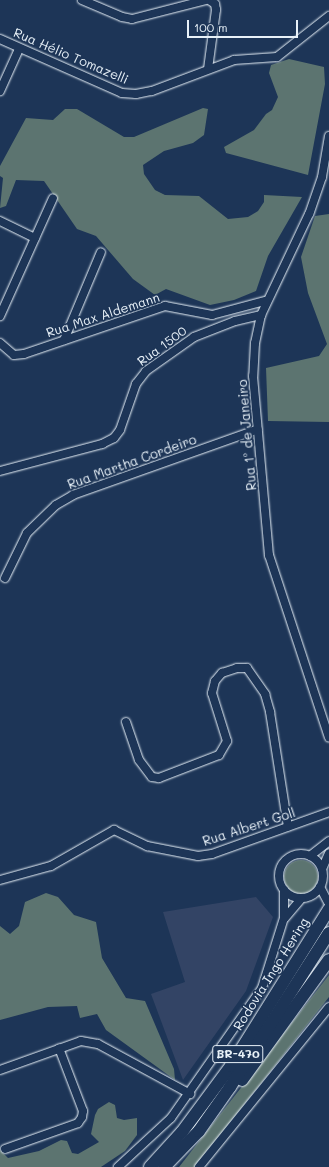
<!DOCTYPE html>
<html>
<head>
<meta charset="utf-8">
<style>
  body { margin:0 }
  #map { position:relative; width:329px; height:1167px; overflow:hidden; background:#1d3557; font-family:Mali,sans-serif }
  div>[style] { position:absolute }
  .built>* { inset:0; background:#334465 }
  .green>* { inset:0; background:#5c7470 }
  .round { border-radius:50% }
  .roads { filter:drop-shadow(0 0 1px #e8f1f8) drop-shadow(0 0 1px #e8f1f8) }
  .minor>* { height:8px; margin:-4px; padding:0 4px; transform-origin:4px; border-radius:4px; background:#1d3557 }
  .minor>.ring { margin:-4px; padding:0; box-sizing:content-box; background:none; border:8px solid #1d3557; border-radius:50% }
  .highway>* { height:12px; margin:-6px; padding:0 6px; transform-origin:6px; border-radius:6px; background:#1d3557 }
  span { translate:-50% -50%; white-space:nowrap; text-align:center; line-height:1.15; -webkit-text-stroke:3.5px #1d3557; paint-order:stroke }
  .shield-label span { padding:1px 3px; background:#1d3557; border:1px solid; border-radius:3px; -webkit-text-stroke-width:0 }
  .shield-label { font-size:12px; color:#e8f1f8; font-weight:700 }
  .street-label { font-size:13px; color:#e8f1f8 }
  .scale { position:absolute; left:187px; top:20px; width:111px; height:18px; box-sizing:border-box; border:2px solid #e8f1f8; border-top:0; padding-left:5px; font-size:12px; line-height:14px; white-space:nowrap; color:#e8f1f8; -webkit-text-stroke:3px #1d3557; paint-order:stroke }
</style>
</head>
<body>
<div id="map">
  <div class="built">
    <i style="clip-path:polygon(256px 897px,273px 917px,246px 991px,183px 1080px,151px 994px,185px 982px,163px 912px)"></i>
  </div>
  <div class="green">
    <i style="clip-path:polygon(289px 59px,324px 67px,325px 84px,308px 175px,226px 153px,224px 147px,254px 130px,266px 114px,272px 110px,278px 97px,269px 73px,271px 65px)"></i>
    <i style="clip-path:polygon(203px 108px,208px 109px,204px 135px,193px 143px,164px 151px,143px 165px,144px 174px,155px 190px,165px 195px,199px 196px,228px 219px,248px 217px,258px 211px,264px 202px,264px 195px,302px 197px,268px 256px,256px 291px,234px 300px,210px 305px,166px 289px,155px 295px,133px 279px,96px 236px,77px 229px,44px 181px,16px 180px,6px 206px,0 208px,3px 178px,0 176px,0 166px,26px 118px,53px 120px,65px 109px,77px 109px,124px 137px,134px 137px)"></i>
    <i style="clip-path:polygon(329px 214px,329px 422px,268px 421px,266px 368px,319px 356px,327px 344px,308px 293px,301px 257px,315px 216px)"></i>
    <i class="round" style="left:284px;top:860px;width:34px;height:34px"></i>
    <i style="clip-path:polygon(46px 893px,58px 897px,74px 915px,96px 922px,102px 958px,126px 998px,145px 1001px,174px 1069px,175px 1080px,106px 1030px,97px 1014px,80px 1018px,77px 1006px,48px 1007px,0 1020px,0 926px,10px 934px,19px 926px,25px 902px)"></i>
    <i style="clip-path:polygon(329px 975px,329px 997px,195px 1167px,179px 1167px)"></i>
    <i style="clip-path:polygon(109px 1102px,115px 1105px,117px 1118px,124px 1120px,137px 1118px,137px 1135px,125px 1151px,101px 1167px,0 1167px,0 1150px,8px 1158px,39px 1151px,61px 1140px,67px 1141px,72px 1153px,78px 1154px,99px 1142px,91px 1134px,95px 1115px,98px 1109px)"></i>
  </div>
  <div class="roads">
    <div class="minor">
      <i style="left:82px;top:0;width:43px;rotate:23deg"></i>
      <i style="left:122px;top:17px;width:10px;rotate:11deg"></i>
      <i style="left:132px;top:19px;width:76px;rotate:-14.4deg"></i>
      <i style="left:0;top:39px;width:133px;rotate:23.9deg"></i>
      <i style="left:122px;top:93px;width:14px;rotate:4deg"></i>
      <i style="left:136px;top:94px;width:16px;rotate:-11deg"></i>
      <i style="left:152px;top:91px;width:88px;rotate:-20.7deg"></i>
      <i style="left:234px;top:60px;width:43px;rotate:-4deg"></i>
      <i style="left:277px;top:57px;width:66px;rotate:-38.3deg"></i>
      <i style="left:208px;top:69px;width:60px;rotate:-82.3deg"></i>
      <i style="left:216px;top:10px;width:6px;rotate:-99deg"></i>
      <i style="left:215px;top:4px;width:7px;rotate:-146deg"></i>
      <i style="left:0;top:91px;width:46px;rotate:-65.7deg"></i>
      <i style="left:329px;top:136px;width:42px;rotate:99.7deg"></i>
      <i style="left:322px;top:177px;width:39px;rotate:109deg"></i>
      <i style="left:309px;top:214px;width:112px;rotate:115.4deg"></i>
      <i style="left:261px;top:315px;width:29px;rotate:102deg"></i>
      <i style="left:255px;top:343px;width:33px;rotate:93deg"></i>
      <i style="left:253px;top:376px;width:180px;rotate:84.9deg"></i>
      <i style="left:269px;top:555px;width:192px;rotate:71.8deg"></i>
      <i style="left:0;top:221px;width:39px;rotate:26deg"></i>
      <i style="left:0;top:316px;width:129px;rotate:-65.8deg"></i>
      <i style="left:64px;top:340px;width:95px;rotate:-67.2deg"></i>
      <i style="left:0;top:343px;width:18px;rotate:41deg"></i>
      <i style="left:14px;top:355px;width:10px;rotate:-6deg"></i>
      <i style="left:24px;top:354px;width:149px;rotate:-18.8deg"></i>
      <i style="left:165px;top:306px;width:48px;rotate:10.8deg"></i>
      <i style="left:212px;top:315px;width:55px;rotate:-14.8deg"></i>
      <i style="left:0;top:471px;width:106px;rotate:-14.8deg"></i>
      <i style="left:102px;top:444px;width:13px;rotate:-27deg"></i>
      <i style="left:114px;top:438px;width:10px;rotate:-53deg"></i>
      <i style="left:120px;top:430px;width:49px;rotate:-70.8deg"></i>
      <i style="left:136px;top:384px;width:16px;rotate:-52deg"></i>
      <i style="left:146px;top:371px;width:59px;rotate:-35.3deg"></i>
      <i style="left:194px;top:337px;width:44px;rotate:-21.3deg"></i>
      <i style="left:235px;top:321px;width:27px;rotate:-13deg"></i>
      <i style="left:5px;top:578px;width:50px;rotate:-63.9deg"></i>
      <i style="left:27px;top:533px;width:40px;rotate:-44deg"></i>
      <i style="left:56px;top:505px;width:20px;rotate:-30deg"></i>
      <i style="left:73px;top:495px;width:196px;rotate:-19.6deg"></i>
      <i style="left:126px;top:722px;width:40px;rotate:71.1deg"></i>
      <i style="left:139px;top:760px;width:21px;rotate:53deg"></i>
      <i style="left:152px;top:777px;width:7px;rotate:8deg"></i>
      <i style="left:159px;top:778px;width:64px;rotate:-21deg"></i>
      <i style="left:219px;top:755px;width:16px;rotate:-60deg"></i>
      <i style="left:227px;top:741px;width:50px;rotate:-107.4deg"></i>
      <i style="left:212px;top:693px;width:12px;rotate:-76deg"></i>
      <i style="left:215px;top:681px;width:11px;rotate:-49deg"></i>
      <i style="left:222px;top:673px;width:16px;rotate:-18deg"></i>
      <i style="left:237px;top:668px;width:10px"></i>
      <i style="left:247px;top:668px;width:32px;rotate:55deg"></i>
      <i style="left:265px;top:694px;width:19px;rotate:74deg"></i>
      <i style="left:270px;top:712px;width:116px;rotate:81.1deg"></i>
      <i class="ring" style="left:279px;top:854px;width:36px;height:36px"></i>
      <i style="left:310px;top:856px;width:24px;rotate:-38deg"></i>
      <i style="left:322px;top:869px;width:17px;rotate:-66deg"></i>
      <i style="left:0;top:880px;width:53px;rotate:-15.4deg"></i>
      <i style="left:51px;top:866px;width:73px;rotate:-29.7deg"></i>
      <i style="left:114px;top:830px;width:37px;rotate:26deg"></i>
      <i style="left:147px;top:846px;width:52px;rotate:11.1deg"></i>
      <i style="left:198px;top:856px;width:14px;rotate:-8deg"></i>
      <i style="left:212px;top:854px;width:124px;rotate:-19.7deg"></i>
      <i style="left:320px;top:887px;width:17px;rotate:62deg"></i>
      <i style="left:285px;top:918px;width:25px;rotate:-50deg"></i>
      <i style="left:0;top:1070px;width:86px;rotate:-19.7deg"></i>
      <i style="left:81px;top:1041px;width:17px;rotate:10deg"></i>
      <i style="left:98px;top:1044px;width:105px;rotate:28.5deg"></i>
      <i style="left:5px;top:1149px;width:77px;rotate:-19.6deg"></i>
      <i style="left:78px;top:1123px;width:7px;rotate:-56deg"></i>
      <i style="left:82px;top:1117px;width:6px;rotate:-81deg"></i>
      <i style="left:83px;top:1111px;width:67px;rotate:-110.9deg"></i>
      <i style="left:118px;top:1167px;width:72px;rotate:-42.8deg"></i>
      <i style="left:171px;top:1118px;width:159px;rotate:-55deg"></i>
      <i style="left:262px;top:988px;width:73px;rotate:-72.6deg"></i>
      <i style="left:284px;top:918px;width:28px;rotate:-90deg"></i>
      <i style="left:199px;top:1167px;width:206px;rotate:-50.9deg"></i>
    </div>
    <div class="highway">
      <i style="left:242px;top:1080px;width:148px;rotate:-54.1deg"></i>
      <i style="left:150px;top:1167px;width:47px;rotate:-47.6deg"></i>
      <i style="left:182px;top:1132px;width:82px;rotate:-53.4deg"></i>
      <i style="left:231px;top:1066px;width:185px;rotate:-58deg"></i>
      <i style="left:164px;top:1167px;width:50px;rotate:-45.8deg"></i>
      <i style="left:199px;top:1131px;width:54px;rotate:-54.8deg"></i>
      <i style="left:230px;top:1087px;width:183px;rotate:-57.3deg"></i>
    </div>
  </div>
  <div class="shield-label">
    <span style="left:238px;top:1054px">BR-470</span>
  </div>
  <div class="street-label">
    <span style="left:71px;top:56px;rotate:23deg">Rua Hélio Tomazelli</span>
    <span style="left:103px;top:315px;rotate:-18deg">Rua Max Aldemann</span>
    <span style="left:162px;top:346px;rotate:-36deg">Rua 1500</span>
    <span style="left:247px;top:435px;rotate:-95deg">Rua 1º de Janeiro</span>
    <span style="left:132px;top:462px;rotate:-20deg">Rua Martha Cordeiro</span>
    <span style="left:249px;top:827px;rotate:-18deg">Rua Albert Goll</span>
    <span style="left:271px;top:974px;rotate:-58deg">Rodovia Ingo Hering</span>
  </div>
  <div class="scale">100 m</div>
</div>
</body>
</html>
